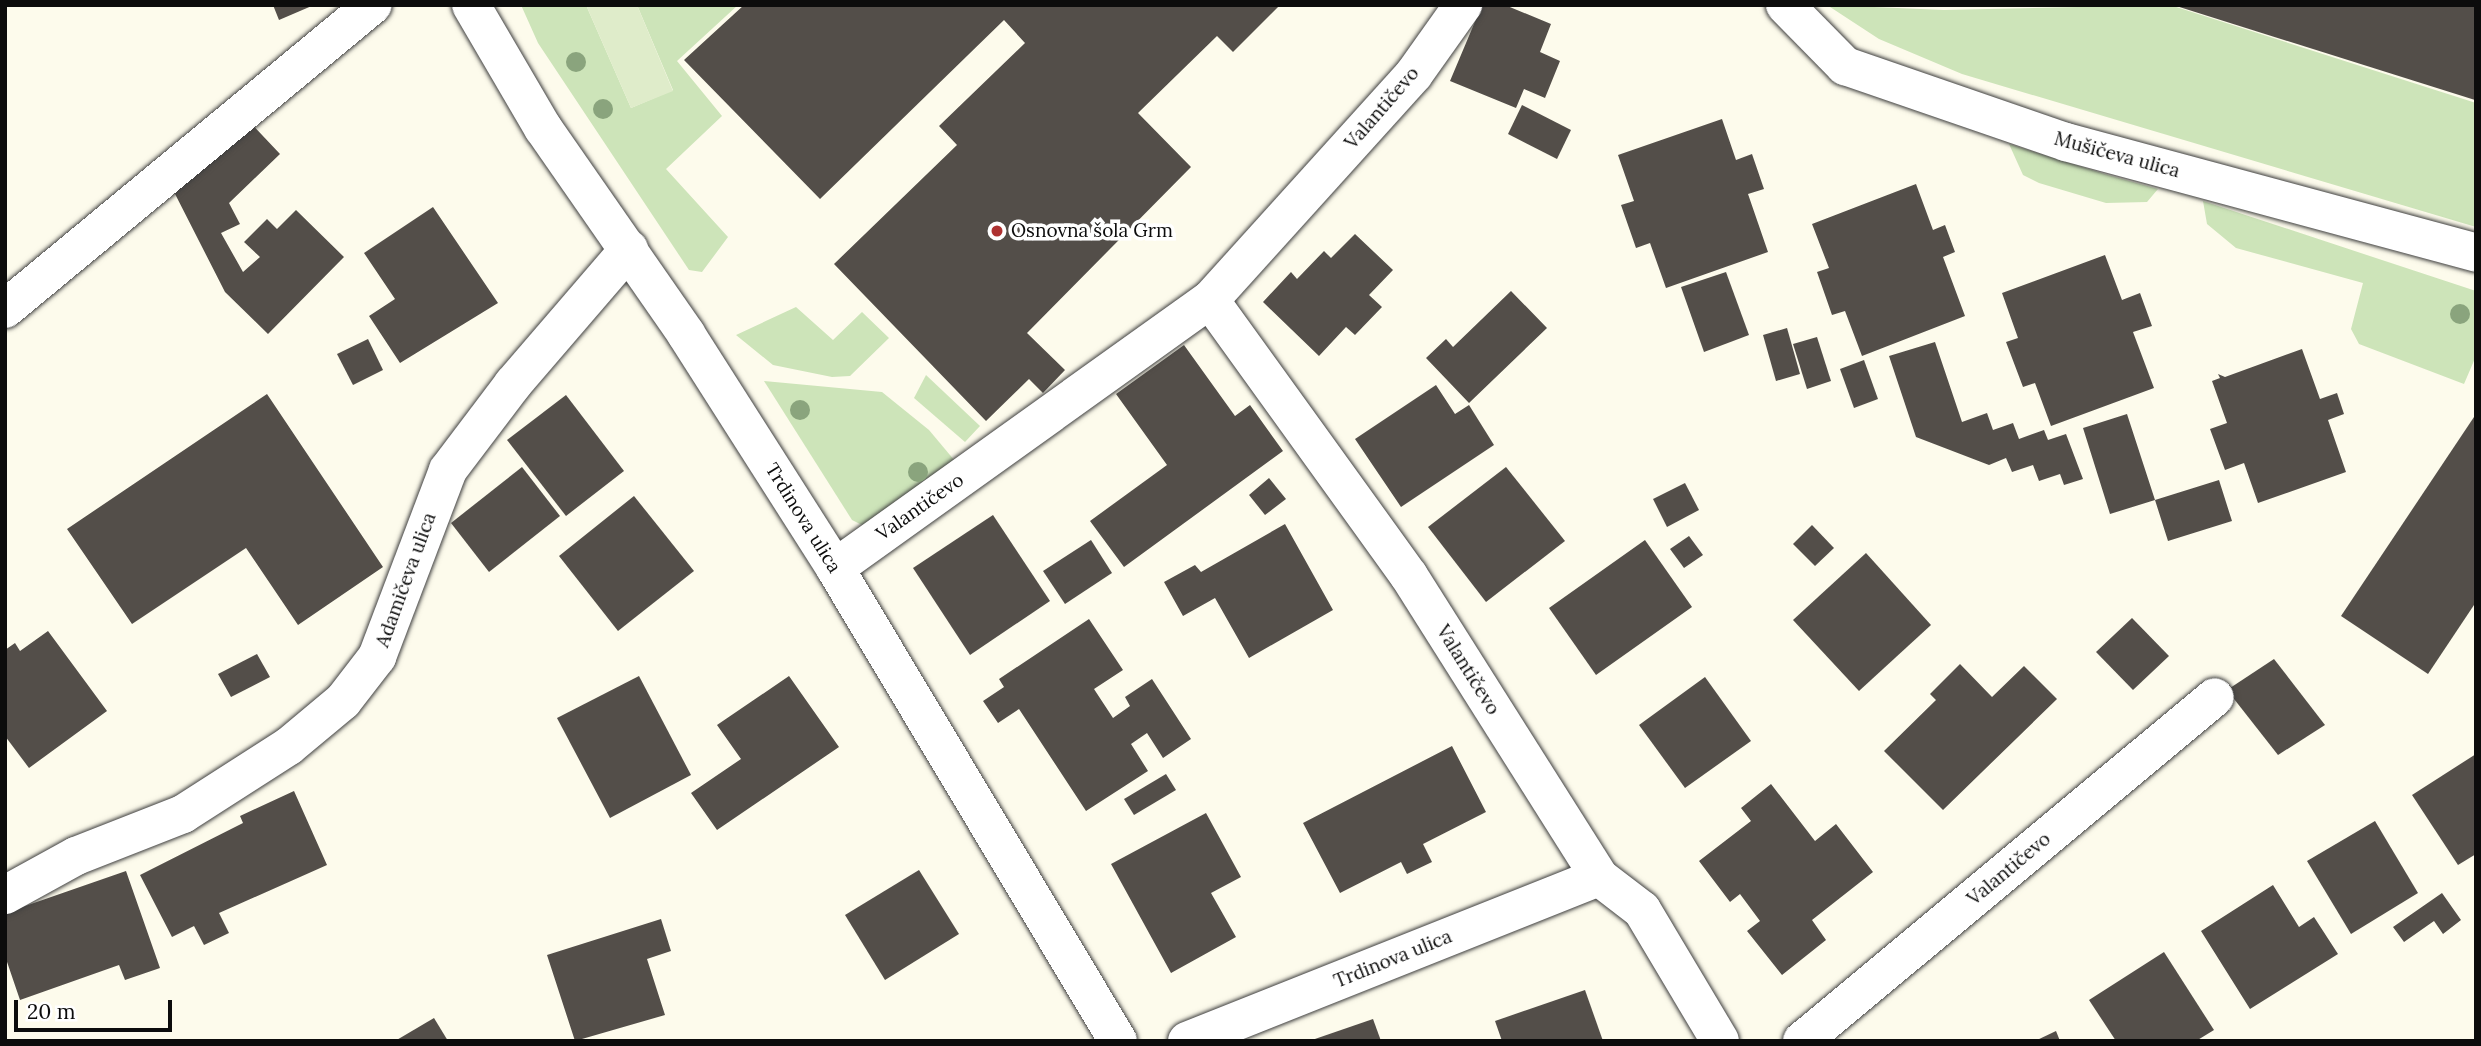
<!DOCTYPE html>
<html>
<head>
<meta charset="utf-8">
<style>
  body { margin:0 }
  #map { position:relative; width:2481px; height:1046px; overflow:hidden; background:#fdfbec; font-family:Lora,serif }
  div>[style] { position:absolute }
  .green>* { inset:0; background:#cde4b9 }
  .pitch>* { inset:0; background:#dfecca }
  .building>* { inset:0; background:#534e49 }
  .roads { filter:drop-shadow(0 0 2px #3f3f3f) drop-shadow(0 0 2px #3f3f3f) }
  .street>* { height:38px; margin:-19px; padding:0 19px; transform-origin:19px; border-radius:19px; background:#fff }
  .trees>* { width:20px; height:20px; margin:-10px; border-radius:50%; background:#8aa47d }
  .dots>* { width:19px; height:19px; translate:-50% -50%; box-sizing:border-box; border:4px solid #fff; border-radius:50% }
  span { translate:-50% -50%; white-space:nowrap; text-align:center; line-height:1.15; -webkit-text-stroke:7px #fff; paint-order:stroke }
  .street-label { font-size:19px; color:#0c0c0c }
  .poi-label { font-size:19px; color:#0c0c0c }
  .left { translate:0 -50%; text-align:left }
  .frame { position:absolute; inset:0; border:7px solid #0c0c0c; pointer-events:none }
  .scale { position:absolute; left:14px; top:1000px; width:158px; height:32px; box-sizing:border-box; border:4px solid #0c0c0c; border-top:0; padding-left:9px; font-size:21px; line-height:24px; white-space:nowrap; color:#0c0c0c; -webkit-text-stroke:5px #fff; paint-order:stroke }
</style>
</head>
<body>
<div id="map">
  <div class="green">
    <i style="clip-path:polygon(521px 5px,586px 5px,631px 108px,673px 90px,637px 5px,738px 5px,677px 61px,722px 116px,666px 169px,728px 237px,702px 272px,689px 270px,538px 43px)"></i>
    <i style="clip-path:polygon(1827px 5px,1944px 10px,2170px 5px,2476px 103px,2476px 227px,1962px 74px,1879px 39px)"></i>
    <i style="clip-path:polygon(2009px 144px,2108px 175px,2158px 189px,2147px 202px,2106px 203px,2039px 183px,2023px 175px)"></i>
    <i style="clip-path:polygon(2203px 201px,2476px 291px,2476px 356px,2464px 384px,2359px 344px,2351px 329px,2363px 283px,2236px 248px,2207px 224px)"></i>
    <i style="clip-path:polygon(796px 307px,833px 340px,862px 312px,889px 338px,850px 376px,832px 377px,773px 365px,736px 335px)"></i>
    <i style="clip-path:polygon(926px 375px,980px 426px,965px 442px,914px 398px)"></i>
    <i style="clip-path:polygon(764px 381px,882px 392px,929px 430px,960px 467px,868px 528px,852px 520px)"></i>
  </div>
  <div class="pitch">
    <i style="clip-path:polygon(586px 5px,637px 5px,673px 91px,631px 108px)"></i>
  </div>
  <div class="building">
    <i style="clip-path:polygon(273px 5px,314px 5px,279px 20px)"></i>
    <i style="clip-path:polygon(744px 5px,1280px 5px,1233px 52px,1217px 36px,1138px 113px,1191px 167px,1027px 333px,1065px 370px,1043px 393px,1029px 379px,986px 421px,834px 264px,957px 145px,939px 126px,1025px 43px,1004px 20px,820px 199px,684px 60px)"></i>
    <i style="clip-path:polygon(1482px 5px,1505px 5px,1551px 24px,1540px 52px,1560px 61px,1545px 98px,1524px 89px,1516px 108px,1450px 81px)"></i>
    <i style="clip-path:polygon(2173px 5px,2476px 5px,2476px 97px,2475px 100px)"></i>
    <i style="clip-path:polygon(1522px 105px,1571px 130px,1557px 159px,1508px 134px)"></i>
    <i style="clip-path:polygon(245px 117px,280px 154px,229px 203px,240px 224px,221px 233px,243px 272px,260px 257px,244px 242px,267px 219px,277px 229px,296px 210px,344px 257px,268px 334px,225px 292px,172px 188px)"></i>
    <i style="clip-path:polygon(1722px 119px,1736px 160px,1752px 154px,1764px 189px,1748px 194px,1768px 252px,1666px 288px,1650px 243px,1636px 248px,1621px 205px,1634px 201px,1618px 155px)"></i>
    <i style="clip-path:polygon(1916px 184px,1933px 230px,1945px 225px,1955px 252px,1943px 257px,1965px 316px,1862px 356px,1845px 311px,1832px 315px,1817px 272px,1829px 268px,1812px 224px)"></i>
    <i style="clip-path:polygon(433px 207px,498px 303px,400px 363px,369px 316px,395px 299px,364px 253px)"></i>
    <i style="clip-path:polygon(1355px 234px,1393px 270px,1369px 295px,1382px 307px,1355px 335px,1346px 327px,1319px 356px,1263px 302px,1291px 272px,1297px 279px,1324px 251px,1331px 258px)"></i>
    <i style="clip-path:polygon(2105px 255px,2122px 300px,2140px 293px,2152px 326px,2133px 332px,2154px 388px,2051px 426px,2035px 383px,2023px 387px,2006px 342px,2018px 338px,2002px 293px)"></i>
    <i style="clip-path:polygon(1726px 272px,1749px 335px,1704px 352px,1681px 287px)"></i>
    <i style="clip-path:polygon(1511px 291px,1547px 328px,1469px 403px,1426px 358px,1446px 339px,1453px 347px)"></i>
    <i style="clip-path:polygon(1787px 328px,1800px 374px,1776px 381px,1763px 335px)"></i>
    <i style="clip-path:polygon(1817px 337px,1831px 381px,1807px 389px,1793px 344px)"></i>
    <i style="clip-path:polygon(368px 339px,383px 370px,353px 385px,337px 354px)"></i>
    <i style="clip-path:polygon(1935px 342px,1962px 422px,1987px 413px,1993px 430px,2013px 423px,2019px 439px,2044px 430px,2048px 440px,2066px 434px,2083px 479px,2064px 485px,2060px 474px,2039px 481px,2033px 465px,2012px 472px,2006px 458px,1989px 465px,1916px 437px,1889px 356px)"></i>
    <i style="clip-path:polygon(1184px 345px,1235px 416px,1250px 405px,1283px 451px,1124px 567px,1090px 521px,1167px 465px,1116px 394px)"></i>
    <i style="clip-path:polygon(2302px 349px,2320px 399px,2337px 393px,2344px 414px,2328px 420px,2346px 472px,2258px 503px,2244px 463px,2225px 470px,2210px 429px,2227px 423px,2212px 381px,2220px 378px,2218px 374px,2225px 377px)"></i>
    <i style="clip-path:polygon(1864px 360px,1878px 399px,1854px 408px,1840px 369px)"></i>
    <i style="clip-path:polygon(1436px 385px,1455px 414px,1469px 405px,1494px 445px,1401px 507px,1355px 439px)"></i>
    <i style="clip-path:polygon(267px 394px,383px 567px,298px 625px,246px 548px,132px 624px,67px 529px)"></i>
    <i style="clip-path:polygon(566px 395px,624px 471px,566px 516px,507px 440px)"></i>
    <i style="clip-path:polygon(2127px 414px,2155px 500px,2219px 480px,2232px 521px,2168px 541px,2155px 500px,2110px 514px,2083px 428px)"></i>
    <i style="clip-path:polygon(2476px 414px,2476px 602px,2428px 674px,2341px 616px)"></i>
    <i style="clip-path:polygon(522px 467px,560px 516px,489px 572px,451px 523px)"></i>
    <i style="clip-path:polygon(1506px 467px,1565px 541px,1486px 602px,1428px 527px)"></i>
    <i style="clip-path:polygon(1269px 478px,1286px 499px,1265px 515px,1249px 495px)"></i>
    <i style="clip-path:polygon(1685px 483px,1699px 510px,1667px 527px,1653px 499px)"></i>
    <i style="clip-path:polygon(634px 496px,694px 571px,618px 631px,559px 556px)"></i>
    <i style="clip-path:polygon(993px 515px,1050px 601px,970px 655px,913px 568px)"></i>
    <i style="clip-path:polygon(1285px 524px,1333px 610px,1249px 658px,1215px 598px,1183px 616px,1164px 582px,1195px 565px,1201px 572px)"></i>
    <i style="clip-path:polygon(1812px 525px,1834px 548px,1815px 566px,1793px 544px)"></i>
    <i style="clip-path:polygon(1689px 536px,1703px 555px,1684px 568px,1670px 549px)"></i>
    <i style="clip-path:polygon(1091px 540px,1112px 573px,1065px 604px,1043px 571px)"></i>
    <i style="clip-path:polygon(1645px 540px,1692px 607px,1596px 675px,1549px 608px)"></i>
    <i style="clip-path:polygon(1866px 553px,1931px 625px,1859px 691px,1793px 620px)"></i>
    <i style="clip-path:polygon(2132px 618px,2169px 656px,2133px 690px,2096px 652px)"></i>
    <i style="clip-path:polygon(1089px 619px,1123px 670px,1094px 689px,1113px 718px,1130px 706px,1125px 697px,1152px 679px,1191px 739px,1163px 758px,1147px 733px,1131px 744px,1148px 771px,1086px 811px,1019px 709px,998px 723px,983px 701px,1004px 687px,999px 679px)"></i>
    <i style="clip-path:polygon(48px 631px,107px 711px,29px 768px,5px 736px,5px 650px,15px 643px,20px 651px)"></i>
    <i style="clip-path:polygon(257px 654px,270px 677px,231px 697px,218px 674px)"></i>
    <i style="clip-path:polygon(2274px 659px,2325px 725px,2278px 755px,2227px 690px)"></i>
    <i style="clip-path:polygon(1960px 664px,1992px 697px,2024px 666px,2057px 699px,1943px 810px,1884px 751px,1936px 700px,1930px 694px)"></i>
    <i style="clip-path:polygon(639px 676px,691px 775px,610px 818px,557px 718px)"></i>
    <i style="clip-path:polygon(789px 676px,839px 747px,717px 830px,691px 793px,741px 759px,717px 725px)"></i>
    <i style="clip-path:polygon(1705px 677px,1751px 741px,1685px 788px,1639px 725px)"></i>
    <i style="clip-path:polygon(1452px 746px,1486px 812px,1423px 844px,1432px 862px,1407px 874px,1401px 862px,1340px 893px,1303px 823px)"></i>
    <i style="clip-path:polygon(2476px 754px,2476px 854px,2458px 865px,2412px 795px)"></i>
    <i style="clip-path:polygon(1166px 774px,1176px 790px,1134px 815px,1124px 799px)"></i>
    <i style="clip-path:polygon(1771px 784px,1815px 841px,1836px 824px,1873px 872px,1812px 920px,1826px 940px,1782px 975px,1747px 931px,1760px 921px,1740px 894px,1730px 902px,1699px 861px,1751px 821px,1741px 808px)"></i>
    <i style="clip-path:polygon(294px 791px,327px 865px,219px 913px,229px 933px,204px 945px,194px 926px,172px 937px,140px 875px,243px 823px,240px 816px)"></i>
    <i style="clip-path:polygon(1206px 813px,1241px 877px,1211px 893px,1236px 937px,1171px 973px,1111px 864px)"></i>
    <i style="clip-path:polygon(2375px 821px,2418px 893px,2351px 934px,2307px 861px)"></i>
    <i style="clip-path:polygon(919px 870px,959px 934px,885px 980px,845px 915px)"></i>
    <i style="clip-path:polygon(126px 871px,160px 968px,125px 980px,119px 965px,20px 1000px,5px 956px,5px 913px)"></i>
    <i style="clip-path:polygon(2273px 885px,2299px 927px,2314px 917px,2338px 954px,2250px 1009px,2201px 931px)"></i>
    <i style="clip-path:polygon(2442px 893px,2461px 920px,2443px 934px,2434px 921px,2404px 942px,2393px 927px)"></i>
    <i style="clip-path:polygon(661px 919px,671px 951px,647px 959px,665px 1015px,575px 1041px,547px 955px)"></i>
    <i style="clip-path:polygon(2164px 952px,2214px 1030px,2196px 1041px,2116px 1041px,2089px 1000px)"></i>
    <i style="clip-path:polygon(1585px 990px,1603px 1041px,1502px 1041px,1495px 1021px)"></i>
    <i style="clip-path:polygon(434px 1018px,448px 1041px,395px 1041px)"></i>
    <i style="clip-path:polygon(1373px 1019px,1381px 1041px,1312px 1041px,1312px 1040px)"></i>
    <i style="clip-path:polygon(2056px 1031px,2060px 1041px,2035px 1041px)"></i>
  </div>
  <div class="roads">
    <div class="street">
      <i style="left:471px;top:5px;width:143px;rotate:59.7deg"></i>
      <i style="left:543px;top:128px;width:251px;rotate:55.2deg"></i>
      <i style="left:686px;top:334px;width:277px;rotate:57.5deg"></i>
      <i style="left:835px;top:568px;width:551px;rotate:59.11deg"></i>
      <i style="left:1785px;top:5px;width:86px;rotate:45.5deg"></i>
      <i style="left:1845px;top:66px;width:234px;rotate:19deg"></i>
      <i style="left:2066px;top:142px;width:425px;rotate:15.1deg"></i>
      <i style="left:1210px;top:300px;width:340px;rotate:54.2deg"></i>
      <i style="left:1409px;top:576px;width:356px;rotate:57.7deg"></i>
      <i style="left:1599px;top:877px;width:54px;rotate:37.5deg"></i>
      <i style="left:1642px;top:910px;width:152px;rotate:59.2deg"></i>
      <i style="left:5px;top:309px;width:477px;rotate:-39.6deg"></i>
      <i style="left:835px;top:568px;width:461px;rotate:-35.6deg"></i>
      <i style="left:1210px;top:300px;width:304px;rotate:-47.9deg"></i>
      <i style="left:1414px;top:74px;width:85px;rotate:-54.6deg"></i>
      <i style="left:5px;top:895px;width:81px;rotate:-28.8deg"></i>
      <i style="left:76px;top:856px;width:115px;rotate:-21.4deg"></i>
      <i style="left:183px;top:814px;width:126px;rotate:-32.7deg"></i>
      <i style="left:289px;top:746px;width:70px;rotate:-39.8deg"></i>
      <i style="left:343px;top:701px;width:56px;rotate:-52.3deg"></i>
      <i style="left:377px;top:657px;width:200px;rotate:-69.2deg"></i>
      <i style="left:448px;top:470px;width:108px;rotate:-52.9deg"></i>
      <i style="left:513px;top:384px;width:178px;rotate:-49.3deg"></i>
      <i style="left:1187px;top:1041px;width:443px;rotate:-21.7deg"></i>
      <i style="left:1802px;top:1041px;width:537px;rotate:-39.79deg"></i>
    </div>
  </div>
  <div class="trees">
    <i style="left:576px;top:62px"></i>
    <i style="left:603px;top:109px"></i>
    <i style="left:2460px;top:314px"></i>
    <i style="left:800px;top:410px"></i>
    <i style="left:918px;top:472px"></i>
  </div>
  <div class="dots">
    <i style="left:997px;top:231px;background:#ae3231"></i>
  </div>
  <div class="street-label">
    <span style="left:1382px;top:108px;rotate:-49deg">Valantičevo</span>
    <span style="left:2117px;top:155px;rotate:15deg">Mušičeva ulica</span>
    <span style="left:920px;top:507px;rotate:-35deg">Valantičevo</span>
    <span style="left:803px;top:518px;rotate:58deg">Trdinova ulica</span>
    <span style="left:406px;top:580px;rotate:-70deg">Adamičeva ulica</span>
    <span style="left:1468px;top:670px;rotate:58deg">Valantičevo</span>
    <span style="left:2009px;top:869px;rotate:-40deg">Valantičevo</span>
    <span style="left:1393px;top:959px;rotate:-22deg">Trdinova ulica</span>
  </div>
  <div class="poi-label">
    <span class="left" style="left:1011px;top:231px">Osnovna šola Grm</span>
  </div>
  <div class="frame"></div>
  <div class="scale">20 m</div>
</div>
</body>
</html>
